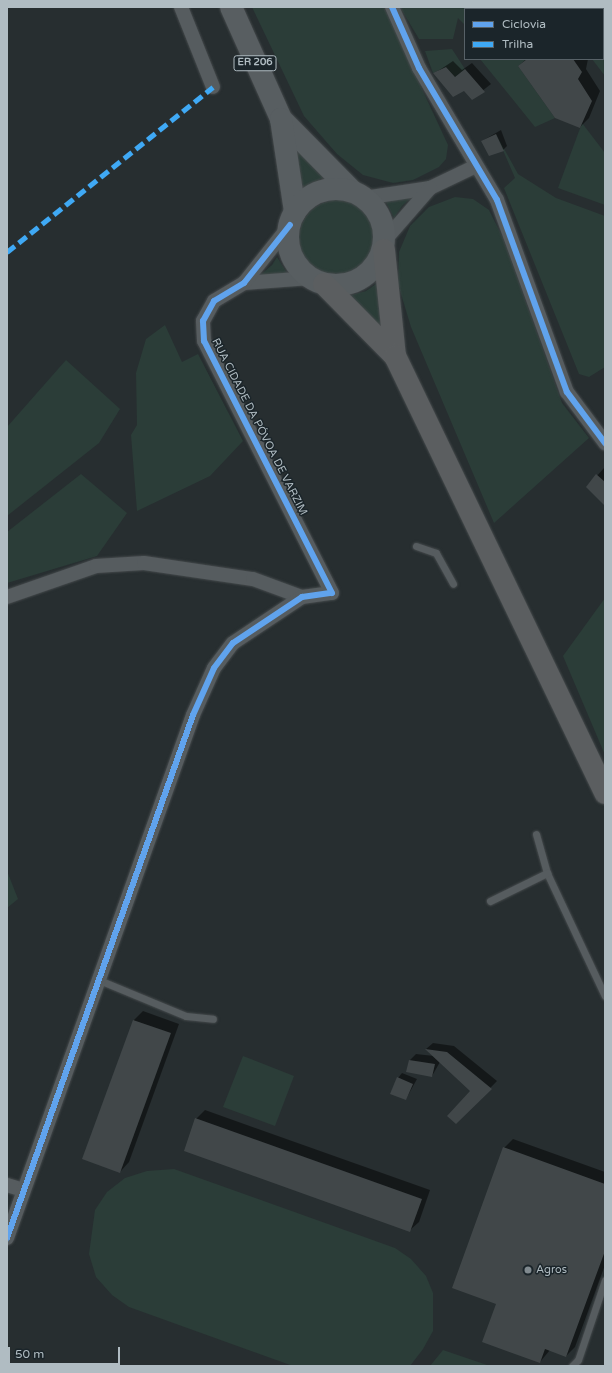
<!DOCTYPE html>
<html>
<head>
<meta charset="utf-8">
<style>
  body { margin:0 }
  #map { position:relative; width:612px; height:1373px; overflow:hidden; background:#272e30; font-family:"Varela Round",sans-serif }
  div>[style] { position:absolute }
  .green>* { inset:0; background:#2b3d38 }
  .round { border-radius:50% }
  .shadow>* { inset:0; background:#0007 }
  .building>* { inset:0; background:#414749 }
  .roads { filter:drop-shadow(0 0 1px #44494b) drop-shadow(0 0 1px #44494b) }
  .service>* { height:7px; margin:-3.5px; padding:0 3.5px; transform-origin:3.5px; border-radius:3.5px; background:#565c5f }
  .minor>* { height:14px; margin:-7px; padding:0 7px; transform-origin:7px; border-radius:7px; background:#565c5f }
  .primary>* { height:22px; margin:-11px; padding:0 11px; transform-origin:11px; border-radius:11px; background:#585e61 }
  .primary>.ring { margin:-11px; padding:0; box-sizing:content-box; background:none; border:22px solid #585e61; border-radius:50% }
  .motorway>* { height:22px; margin:-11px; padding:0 11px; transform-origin:11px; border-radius:11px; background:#5b5e60 }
  .quiet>* { height:5px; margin-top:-2.5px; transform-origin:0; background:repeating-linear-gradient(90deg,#3fa9f5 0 10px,transparent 0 15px) }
  .cycleway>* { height:6px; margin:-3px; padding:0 3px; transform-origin:3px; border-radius:3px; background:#60a3ed }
  .dots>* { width:11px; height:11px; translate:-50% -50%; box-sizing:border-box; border:2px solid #1b252a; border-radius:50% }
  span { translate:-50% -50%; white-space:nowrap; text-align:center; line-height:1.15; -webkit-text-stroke:3px #1b252a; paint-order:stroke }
  .shield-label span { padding:1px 3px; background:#1b252a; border:1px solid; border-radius:3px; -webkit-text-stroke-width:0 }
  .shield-label { font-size:10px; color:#b0bcc2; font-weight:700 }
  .street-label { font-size:11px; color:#b0bcc2 }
  .poi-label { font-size:11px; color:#b0bcc2 }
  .left { translate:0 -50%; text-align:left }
  .frame { position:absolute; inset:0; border:8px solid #b0bcc2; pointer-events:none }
  .legend { position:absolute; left:464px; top:8px; width:140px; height:52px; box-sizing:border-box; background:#1b252a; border:1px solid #576167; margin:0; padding:5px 7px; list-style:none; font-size:12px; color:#b0bcc2 }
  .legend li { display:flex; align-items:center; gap:8px; height:20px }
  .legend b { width:20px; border:1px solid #576167 }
  .scale { position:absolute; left:8px; top:1347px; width:112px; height:18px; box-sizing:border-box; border:2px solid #b0bcc2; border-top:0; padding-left:5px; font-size:12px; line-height:14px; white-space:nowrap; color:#b0bcc2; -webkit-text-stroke:3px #1b252a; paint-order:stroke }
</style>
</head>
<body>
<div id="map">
  <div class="green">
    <i style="clip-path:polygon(252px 7px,384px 7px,448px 145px,446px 159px,439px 167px,413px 180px,393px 183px,363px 175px,337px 154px,304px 116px)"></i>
    <i style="clip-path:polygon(400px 7px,605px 7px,605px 76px,592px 59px,603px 59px,603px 9px,465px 9px,465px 25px,458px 18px,453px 39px,419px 39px)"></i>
    <i style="clip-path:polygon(452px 49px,465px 69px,455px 77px,446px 67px,433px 73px,425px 51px)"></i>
    <i style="clip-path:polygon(480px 59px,527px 59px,518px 66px,555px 118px,535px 127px)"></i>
    <i style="clip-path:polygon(582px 123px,605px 153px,605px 205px,558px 188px)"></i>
    <i style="clip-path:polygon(496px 134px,518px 174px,556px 198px,605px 216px,605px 367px,589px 377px,579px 374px,504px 188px,515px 178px)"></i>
    <i style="clip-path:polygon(293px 142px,326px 176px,298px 191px)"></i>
    <i style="clip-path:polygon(413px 196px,402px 206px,394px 218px,385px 200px)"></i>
    <i style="clip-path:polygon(455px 197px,473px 199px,489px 210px,503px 238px,562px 403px,589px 438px,494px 523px,411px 327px,398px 284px,399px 252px,410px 226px,429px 207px)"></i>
    <i class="round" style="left:299px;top:200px;width:76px;height:76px"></i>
    <i style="clip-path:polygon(277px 257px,287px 273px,258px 277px,272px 265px)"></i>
    <i style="clip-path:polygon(379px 282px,387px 337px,348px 296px,366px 291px)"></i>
    <i style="clip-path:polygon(165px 325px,182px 362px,198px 354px,243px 441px,210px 476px,137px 511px,131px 435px,137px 425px,136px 373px,146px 339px)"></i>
    <i style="clip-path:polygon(66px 360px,120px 409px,99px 443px,7px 516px,7px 427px)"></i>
    <i style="clip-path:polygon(81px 474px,127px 513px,97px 556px,7px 583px,7px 532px)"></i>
    <i style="clip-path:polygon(605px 598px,605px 755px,563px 656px)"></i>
    <i style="clip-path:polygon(7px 871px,18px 899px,7px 908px)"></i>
    <i style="clip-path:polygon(243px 1056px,294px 1076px,275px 1126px,223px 1107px)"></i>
    <i style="clip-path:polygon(174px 1169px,395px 1248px,411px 1259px,426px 1276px,433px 1293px,433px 1331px,423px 1349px,410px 1366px,293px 1366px,129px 1307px,112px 1295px,96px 1277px,89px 1254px,95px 1210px,107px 1192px,125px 1178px,147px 1171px)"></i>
    <i style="clip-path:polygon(443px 1350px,490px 1366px,430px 1366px)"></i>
  </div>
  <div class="shadow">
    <i style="clip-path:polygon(526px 59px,588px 59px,586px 69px,600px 91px,589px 118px,580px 127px,519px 66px)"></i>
    <i style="clip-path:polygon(453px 61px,462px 70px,472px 63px,491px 84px,472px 99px,465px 90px,435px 73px)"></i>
    <i style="clip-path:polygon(501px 130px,507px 146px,503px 150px,482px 141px)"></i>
    <i style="clip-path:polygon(604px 468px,605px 469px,605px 505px,587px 487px)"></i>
    <i style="clip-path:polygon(143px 1011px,179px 1024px,129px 1162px,120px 1172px,84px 1159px,134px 1020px)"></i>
    <i style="clip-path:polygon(433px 1043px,454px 1046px,497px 1081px,456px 1123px,472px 1091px,440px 1062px,432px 1076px,409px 1061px,416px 1054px,434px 1056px,426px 1049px)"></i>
    <i style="clip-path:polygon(402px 1073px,417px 1079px,406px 1099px,398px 1078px)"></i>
    <i style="clip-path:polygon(205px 1110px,430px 1190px,419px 1222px,409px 1231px,196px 1119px)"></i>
    <i style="clip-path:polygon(513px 1139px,605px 1172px,605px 1265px,575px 1347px,566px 1356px,550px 1350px,540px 1362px,497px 1304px,504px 1148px)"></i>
  </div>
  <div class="building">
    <i style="clip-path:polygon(527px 59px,573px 59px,582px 72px,578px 79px,592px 101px,580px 128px,555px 118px,518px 66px)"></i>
    <i style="clip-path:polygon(446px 67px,455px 77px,465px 69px,485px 92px,472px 100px,464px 91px,453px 97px,433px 73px)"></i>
    <i style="clip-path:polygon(496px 134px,504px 151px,489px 156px,481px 141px)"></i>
    <i style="clip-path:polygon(596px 474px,605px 482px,605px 506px,586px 487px)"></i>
    <i style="clip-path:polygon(133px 1020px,171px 1033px,120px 1173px,82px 1159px)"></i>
    <i style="clip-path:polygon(425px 1049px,447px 1052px,492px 1089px,456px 1124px,447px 1116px,470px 1091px)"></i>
    <i style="clip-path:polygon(409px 1060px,435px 1064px,432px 1077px,406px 1072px)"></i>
    <i style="clip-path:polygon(397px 1077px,413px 1084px,406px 1100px,390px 1094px)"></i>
    <i style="clip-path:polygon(195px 1118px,422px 1199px,410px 1232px,184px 1151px)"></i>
    <i style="clip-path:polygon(503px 1147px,605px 1184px,605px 1251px,566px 1357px,545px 1349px,540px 1363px,482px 1342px,496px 1304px,452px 1288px)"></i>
  </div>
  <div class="roads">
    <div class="service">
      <i style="left:416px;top:546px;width:21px;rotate:19deg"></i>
      <i style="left:436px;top:553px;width:35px;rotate:61deg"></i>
      <i style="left:536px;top:834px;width:41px;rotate:74.2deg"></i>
      <i style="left:547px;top:873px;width:136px;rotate:64.8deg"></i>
      <i style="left:490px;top:901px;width:64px;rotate:-26.2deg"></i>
      <i style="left:99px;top:980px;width:94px;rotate:22.5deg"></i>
      <i style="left:186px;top:1016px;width:27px;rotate:6deg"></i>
      <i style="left:572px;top:1366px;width:8px;rotate:-45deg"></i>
      <i style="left:578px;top:1360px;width:84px;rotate:-71.4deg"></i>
    </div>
    <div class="minor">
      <i style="left:181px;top:7px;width:86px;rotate:68.2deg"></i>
      <i style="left:392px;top:7px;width:67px;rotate:66.1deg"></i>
      <i style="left:419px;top:68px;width:153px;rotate:59.4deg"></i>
      <i style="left:497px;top:200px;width:204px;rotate:70deg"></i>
      <i style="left:567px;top:392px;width:64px;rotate:53.3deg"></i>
      <i style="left:364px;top:198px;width:67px;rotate:-8.6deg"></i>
      <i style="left:430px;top:188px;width:51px;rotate:-25.6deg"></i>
      <i style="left:385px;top:240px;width:69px;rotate:-49.1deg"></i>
      <i style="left:244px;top:283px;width:66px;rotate:-4.3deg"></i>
      <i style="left:7px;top:597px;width:94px;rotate:-19.2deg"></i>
      <i style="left:96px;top:566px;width:48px;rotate:-3.6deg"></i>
      <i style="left:144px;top:563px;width:110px;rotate:8.4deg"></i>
      <i style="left:253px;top:579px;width:52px;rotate:20.2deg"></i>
      <i style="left:7px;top:1185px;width:17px;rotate:17deg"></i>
      <i style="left:7px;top:1238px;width:555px;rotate:-70.42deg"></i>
      <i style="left:193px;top:715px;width:51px;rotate:-65.9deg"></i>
      <i style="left:214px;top:668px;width:31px;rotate:-53deg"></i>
      <i style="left:233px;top:643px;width:83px;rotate:-33.7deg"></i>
      <i style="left:302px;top:597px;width:30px;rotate:-8deg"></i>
      <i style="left:332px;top:593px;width:283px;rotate:-116.9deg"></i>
      <i style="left:204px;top:341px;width:20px;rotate:-93deg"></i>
      <i style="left:203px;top:321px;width:23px;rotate:-61deg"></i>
      <i style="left:214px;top:301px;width:35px;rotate:-31deg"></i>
      <i style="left:244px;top:283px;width:74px;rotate:-51.6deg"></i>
    </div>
    <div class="primary">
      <i style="left:231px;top:7px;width:123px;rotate:65.9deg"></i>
      <i style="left:281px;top:119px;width:100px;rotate:45.4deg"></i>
      <i style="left:281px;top:119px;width:94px;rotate:81.4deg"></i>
      <i class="ring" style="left:288px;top:189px;width:74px;height:74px"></i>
    </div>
    <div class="motorway">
      <i style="left:384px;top:250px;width:107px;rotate:84.1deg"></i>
      <i style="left:324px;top:284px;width:101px;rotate:45.4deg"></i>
      <i style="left:395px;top:356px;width:485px;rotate:64.3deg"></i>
    </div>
  </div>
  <div class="quiet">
    <i style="left:7px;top:252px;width:264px;rotate:-38.7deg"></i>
  </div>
  <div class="cycleway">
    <i style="left:392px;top:7px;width:67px;rotate:66.1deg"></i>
    <i style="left:419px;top:68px;width:153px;rotate:59.4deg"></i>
    <i style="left:497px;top:200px;width:204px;rotate:70deg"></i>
    <i style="left:567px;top:392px;width:64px;rotate:53.3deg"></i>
    <i style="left:7px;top:1238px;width:555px;rotate:-70.42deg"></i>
    <i style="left:193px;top:715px;width:51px;rotate:-65.9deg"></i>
    <i style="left:214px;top:668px;width:31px;rotate:-53deg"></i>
    <i style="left:233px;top:643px;width:83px;rotate:-33.7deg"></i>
    <i style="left:302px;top:597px;width:30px;rotate:-8deg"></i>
    <i style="left:332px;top:593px;width:283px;rotate:-116.9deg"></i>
    <i style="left:204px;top:341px;width:20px;rotate:-93deg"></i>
    <i style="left:203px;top:321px;width:23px;rotate:-61deg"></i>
    <i style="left:214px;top:301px;width:35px;rotate:-31deg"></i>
    <i style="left:244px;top:283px;width:74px;rotate:-51.6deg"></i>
  </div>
  <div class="dots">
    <i style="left:528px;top:1270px;background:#808a8f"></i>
  </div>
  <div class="shield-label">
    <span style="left:255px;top:63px">ER 206</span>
  </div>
  <div class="street-label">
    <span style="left:259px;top:427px;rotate:63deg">RUA CIDADE DA PÓVOA DE VARZIM</span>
  </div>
  <div class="poi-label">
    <span class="left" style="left:536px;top:1270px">Agros</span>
  </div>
  <div class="frame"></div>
  <ul class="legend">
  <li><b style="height:5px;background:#60a3ed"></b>Ciclovia</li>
  <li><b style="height:5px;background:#3fa9f5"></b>Trilha</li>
  </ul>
  <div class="scale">50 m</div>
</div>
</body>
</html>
